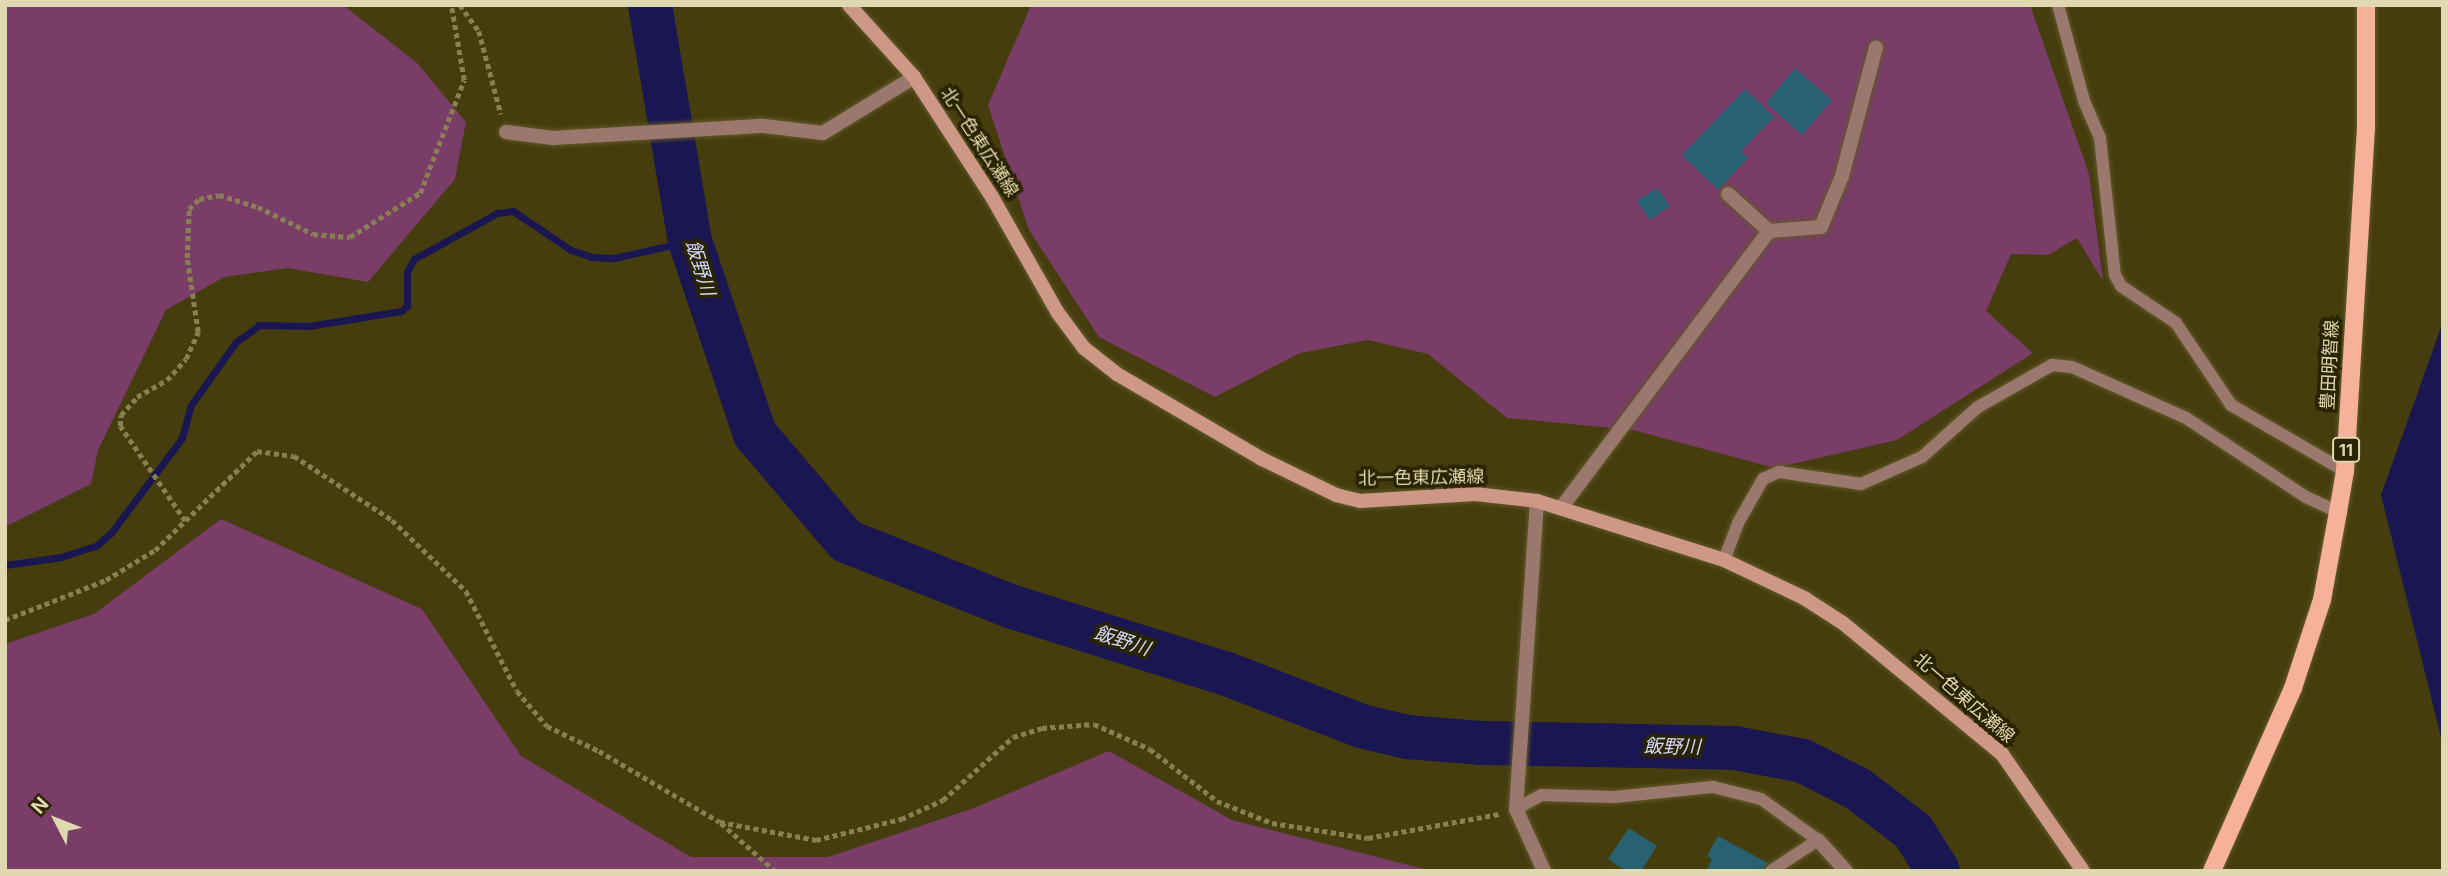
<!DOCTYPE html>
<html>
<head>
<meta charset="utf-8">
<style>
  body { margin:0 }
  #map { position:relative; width:2448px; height:876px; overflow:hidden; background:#463d0e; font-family:Inter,"Noto Sans JP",sans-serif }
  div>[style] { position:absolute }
  .green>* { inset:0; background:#793d68 }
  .water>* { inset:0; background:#1a1651 }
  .stream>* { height:7px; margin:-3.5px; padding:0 3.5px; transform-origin:3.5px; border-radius:3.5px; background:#1a1651 }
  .river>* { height:44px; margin:-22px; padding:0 22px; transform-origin:22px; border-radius:22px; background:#1a1651 }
  .building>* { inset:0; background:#286272 }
  .path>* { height:4.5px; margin-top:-2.25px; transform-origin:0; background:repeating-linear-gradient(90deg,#887f53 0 5px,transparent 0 8.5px) }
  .roads { filter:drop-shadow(0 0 2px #62592b) drop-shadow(0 0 2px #62592b) }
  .service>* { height:12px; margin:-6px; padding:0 6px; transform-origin:6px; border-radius:6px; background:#9a786d }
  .minor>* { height:14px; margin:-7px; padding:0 7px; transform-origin:7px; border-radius:7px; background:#9a786d }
  .secondary>* { height:14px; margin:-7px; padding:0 7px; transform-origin:7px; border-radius:7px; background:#ce9887 }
  .primary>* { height:18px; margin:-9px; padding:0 9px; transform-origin:9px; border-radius:9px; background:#f6b19a }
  span { translate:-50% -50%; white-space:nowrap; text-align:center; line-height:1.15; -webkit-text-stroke:7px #2a2400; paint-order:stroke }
  .shield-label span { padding:2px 5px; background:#2a2400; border:2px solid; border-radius:5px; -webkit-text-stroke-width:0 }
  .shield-label { font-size:16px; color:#e0d8b0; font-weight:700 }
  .street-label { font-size:18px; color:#e0d8b0 }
  .water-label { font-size:19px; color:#d1d7fd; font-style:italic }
  .frame { position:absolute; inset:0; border:7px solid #e0d8b0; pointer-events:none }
  .north { position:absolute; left:21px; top:785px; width:70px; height:70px; -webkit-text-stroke:5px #2a2400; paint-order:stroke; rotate:312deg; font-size:19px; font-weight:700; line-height:28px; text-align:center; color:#e0d8b0 }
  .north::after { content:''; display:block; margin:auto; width:24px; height:32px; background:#e0d8b0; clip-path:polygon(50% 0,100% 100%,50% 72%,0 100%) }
</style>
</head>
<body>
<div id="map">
  <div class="green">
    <i style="clip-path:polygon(5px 5px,343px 5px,417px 63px,466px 122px,455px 179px,368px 282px,288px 268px,224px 277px,166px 310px,98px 450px,91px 484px,5px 527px)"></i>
    <i style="clip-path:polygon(1031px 5px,2030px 5px,2089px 174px,2103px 281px,2077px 238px,2048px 255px,2011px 254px,1986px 311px,2033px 353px,1897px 440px,1775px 468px,1633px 430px,1507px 418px,1428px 354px,1368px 340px,1300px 353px,1215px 397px,1099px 337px,1029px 230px,988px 105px)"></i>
    <i style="clip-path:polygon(221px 519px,422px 609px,521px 756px,691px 857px,828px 857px,974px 808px,1109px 751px,1232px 820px,1432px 871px,5px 871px,5px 644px,94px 614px)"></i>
  </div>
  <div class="water">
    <i style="clip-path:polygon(2443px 322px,2443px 745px,2381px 495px)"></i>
  </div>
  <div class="stream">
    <i style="left:5px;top:565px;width:57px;rotate:-8.1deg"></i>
    <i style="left:61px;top:557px;width:38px;rotate:-18deg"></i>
    <i style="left:97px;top:545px;width:18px;rotate:-41deg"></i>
    <i style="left:111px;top:533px;width:119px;rotate:-53.2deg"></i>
    <i style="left:182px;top:438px;width:34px;rotate:-75deg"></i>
    <i style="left:191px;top:405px;width:77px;rotate:-54.5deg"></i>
    <i style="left:236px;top:342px;width:29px;rotate:-36deg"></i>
    <i style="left:259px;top:325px;width:50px;rotate:1.1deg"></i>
    <i style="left:309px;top:326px;width:93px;rotate:-9.3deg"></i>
    <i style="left:401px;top:311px;width:8px;rotate:-40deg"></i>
    <i style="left:407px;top:306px;width:34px;rotate:-90deg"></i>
    <i style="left:407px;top:272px;width:15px;rotate:-62deg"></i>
    <i style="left:414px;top:259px;width:95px;rotate:-29deg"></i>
    <i style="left:497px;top:213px;width:16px;rotate:-7deg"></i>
    <i style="left:513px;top:211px;width:70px;rotate:33.9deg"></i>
    <i style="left:571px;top:250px;width:22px;rotate:18deg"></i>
    <i style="left:592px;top:257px;width:22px;rotate:3deg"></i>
    <i style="left:614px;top:258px;width:78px;rotate:-12.6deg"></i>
  </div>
  <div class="river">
    <i style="left:650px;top:5px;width:239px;rotate:80.4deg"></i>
    <i style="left:690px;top:241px;width:204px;rotate:71.4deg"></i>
    <i style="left:755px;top:434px;width:140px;rotate:49.6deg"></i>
    <i style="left:846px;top:541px;width:180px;rotate:21.6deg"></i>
    <i style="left:1013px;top:607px;width:224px;rotate:17.4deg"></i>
    <i style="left:1227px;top:674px;width:144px;rotate:21.2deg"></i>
    <i style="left:1361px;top:726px;width:47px;rotate:13.4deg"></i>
    <i style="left:1407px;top:737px;width:74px;rotate:4.6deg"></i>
    <i style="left:1481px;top:743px;width:254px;rotate:1.1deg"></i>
    <i style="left:1735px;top:748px;width:69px;rotate:10.8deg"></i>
    <i style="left:1803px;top:761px;width:62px;rotate:27deg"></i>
    <i style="left:1858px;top:789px;width:69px;rotate:37.4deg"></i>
    <i style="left:1913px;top:831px;width:47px;rotate:58deg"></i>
  </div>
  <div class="building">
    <i style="clip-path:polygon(1795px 68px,1832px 100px,1802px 135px,1766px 103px)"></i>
    <i style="clip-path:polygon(1745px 89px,1774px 117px,1741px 151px,1748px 158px,1718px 190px,1682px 155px)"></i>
    <i style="clip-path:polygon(1657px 188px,1670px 206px,1650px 220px,1637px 201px)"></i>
    <i style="clip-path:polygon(1629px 828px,1657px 846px,1641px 871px,1625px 871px,1608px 859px)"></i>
    <i style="clip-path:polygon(1718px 836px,1768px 863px,1762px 871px,1706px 871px,1712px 859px,1707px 856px)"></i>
  </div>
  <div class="path">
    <i style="left:460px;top:5px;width:32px;rotate:54deg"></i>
    <i style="left:479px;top:31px;width:86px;rotate:75.2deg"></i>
    <i style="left:185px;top:521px;width:115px;rotate:-124.4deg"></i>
    <i style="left:120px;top:426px;width:11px;rotate:-85deg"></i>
    <i style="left:121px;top:415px;width:24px;rotate:-48deg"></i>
    <i style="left:137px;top:397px;width:34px;rotate:-30deg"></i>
    <i style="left:167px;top:380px;width:28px;rotate:-48deg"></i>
    <i style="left:186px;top:359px;width:30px;rotate:-66deg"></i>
    <i style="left:198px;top:332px;width:75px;rotate:-98.5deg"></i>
    <i style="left:187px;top:258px;width:49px;rotate:-87.7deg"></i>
    <i style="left:189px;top:209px;width:14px;rotate:-45deg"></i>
    <i style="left:199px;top:199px;width:20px;rotate:-11deg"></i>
    <i style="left:219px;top:195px;width:41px;rotate:17.1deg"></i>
    <i style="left:258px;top:207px;width:61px;rotate:26.1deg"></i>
    <i style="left:313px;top:234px;width:37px;rotate:5deg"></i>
    <i style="left:350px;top:237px;width:83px;rotate:-32.2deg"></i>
    <i style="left:420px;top:193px;width:121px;rotate:-68.7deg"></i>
    <i style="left:464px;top:80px;width:76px;rotate:-99.8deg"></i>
    <i style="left:5px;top:620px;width:109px;rotate:-21.6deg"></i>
    <i style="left:106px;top:580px;width:57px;rotate:-31.5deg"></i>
    <i style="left:155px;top:550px;width:142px;rotate:-44.1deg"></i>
    <i style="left:257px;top:451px;width:37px;rotate:8deg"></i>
    <i style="left:294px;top:456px;width:117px;rotate:33.1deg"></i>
    <i style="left:392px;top:520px;width:103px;rotate:43.8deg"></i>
    <i style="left:466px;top:591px;width:112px;rotate:63deg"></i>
    <i style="left:517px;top:691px;width:46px;rotate:49.4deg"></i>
    <i style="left:547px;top:726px;width:58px;rotate:25.7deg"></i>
    <i style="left:599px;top:751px;width:140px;rotate:30.4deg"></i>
    <i style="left:720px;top:822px;width:98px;rotate:10.6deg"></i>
    <i style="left:816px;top:840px;width:88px;rotate:-13.9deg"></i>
    <i style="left:901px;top:819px;width:46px;rotate:-24.3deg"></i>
    <i style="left:943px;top:800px;width:94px;rotate:-42deg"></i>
    <i style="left:1013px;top:737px;width:30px;rotate:-17deg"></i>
    <i style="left:1042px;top:728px;width:52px;rotate:-4.4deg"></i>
    <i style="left:1094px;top:724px;width:61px;rotate:24.1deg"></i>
    <i style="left:1150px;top:749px;width:85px;rotate:37.8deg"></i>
    <i style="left:1217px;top:801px;width:59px;rotate:21.8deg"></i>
    <i style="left:1272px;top:823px;width:97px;rotate:8.9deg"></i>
    <i style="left:1368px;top:838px;width:133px;rotate:-10.4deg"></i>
    <i style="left:721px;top:823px;width:72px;rotate:41.6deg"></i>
  </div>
  <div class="roads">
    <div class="service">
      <i style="left:2058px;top:5px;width:99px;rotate:74.8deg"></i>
      <i style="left:2084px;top:101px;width:40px;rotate:66.6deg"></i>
      <i style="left:2100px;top:138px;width:138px;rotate:83.8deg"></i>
      <i style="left:2115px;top:275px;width:13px;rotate:61deg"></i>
      <i style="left:2121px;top:286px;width:66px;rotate:33.9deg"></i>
      <i style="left:2176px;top:323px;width:99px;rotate:56.1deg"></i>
      <i style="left:2231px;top:405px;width:132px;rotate:30.1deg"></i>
      <i style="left:1724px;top:560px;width:40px;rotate:-69deg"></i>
      <i style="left:1738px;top:523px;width:51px;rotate:-60.4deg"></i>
      <i style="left:1763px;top:479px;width:17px;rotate:-24deg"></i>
      <i style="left:1779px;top:472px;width:83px;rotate:8.3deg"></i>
      <i style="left:1861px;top:484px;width:67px;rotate:-23.9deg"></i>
      <i style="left:1922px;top:457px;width:75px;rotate:-41.8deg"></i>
      <i style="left:1978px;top:407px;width:85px;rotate:-29.6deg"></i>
      <i style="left:2052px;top:365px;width:20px;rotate:6deg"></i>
      <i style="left:2072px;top:367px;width:125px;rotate:24.1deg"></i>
      <i style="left:2186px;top:418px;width:144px;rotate:33.4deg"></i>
      <i style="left:2306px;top:497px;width:35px;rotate:25deg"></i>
      <i style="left:1516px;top:809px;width:29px;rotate:-29deg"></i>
      <i style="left:1541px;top:795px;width:73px;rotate:1.6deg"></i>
      <i style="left:1614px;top:797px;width:100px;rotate:-5.8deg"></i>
      <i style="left:1713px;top:787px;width:49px;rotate:14deg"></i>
      <i style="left:1761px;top:799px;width:70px;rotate:35.7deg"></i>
      <i style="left:1818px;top:840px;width:56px;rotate:146.6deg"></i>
    </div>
    <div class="minor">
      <i style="left:506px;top:132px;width:47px;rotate:7.3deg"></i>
      <i style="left:553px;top:138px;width:211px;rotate:-3.3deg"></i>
      <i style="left:764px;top:126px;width:59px;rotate:6.8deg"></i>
      <i style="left:823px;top:133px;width:107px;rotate:-31.6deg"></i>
      <i style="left:1728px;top:194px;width:55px;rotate:42.1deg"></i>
      <i style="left:1537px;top:501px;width:309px;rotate:93.9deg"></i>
      <i style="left:1516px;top:809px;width:68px;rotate:65.7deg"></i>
      <i style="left:1561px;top:508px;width:346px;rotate:-53.1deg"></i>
      <i style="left:1769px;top:231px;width:52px;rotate:-4.4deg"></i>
      <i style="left:1821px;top:227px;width:55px;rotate:-67.6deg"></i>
      <i style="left:1842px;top:176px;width:133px;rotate:-75.2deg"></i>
      <i style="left:1818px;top:840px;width:42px;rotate:47.9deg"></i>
    </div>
    <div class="secondary">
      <i style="left:849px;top:5px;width:97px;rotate:47.9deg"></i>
      <i style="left:914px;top:77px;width:143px;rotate:57deg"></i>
      <i style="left:992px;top:197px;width:133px;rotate:60.4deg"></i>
      <i style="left:1058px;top:313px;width:44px;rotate:53.4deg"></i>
      <i style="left:1084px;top:348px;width:42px;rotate:38.2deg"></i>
      <i style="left:1117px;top:374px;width:168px;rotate:30.4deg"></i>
      <i style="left:1262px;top:459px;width:82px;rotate:25.9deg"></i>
      <i style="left:1336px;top:495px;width:25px;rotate:14deg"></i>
      <i style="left:1360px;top:501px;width:115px;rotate:-3.5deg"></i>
      <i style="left:1475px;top:494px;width:62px;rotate:6.4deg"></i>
      <i style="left:1537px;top:501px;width:196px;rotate:17.5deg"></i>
      <i style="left:1724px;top:560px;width:89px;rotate:25.4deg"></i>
      <i style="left:1804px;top:598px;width:46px;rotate:32.7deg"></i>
      <i style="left:1843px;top:623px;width:206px;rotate:39.5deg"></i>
      <i style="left:2002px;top:754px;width:142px;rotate:55.3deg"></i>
    </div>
    <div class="primary">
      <i style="left:2212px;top:871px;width:200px;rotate:-66.1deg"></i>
      <i style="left:2293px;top:688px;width:93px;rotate:-71.8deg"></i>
      <i style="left:2322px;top:600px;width:89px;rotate:-79.7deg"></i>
      <i style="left:2338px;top:512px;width:42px;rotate:-80.3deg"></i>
      <i style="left:2345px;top:471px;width:344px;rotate:-86.5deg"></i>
      <i style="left:2366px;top:128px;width:123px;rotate:-90deg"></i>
    </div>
  </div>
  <div class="shield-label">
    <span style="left:2346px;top:450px">11</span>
  </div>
  <div class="street-label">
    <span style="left:979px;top:142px;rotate:57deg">北一色東広瀬線</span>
    <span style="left:2330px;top:365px;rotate:-87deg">豊田明智線</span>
    <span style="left:1421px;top:478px;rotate:-1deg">北一色東広瀬線</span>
    <span style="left:1964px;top:698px;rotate:41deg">北一色東広瀬線</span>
  </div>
  <div class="water-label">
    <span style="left:700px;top:268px;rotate:73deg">飯野川</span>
    <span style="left:1122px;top:641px;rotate:18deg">飯野川</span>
    <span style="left:1672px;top:747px;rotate:1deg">飯野川</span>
  </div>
  <div class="frame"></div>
  <div class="north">N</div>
</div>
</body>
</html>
